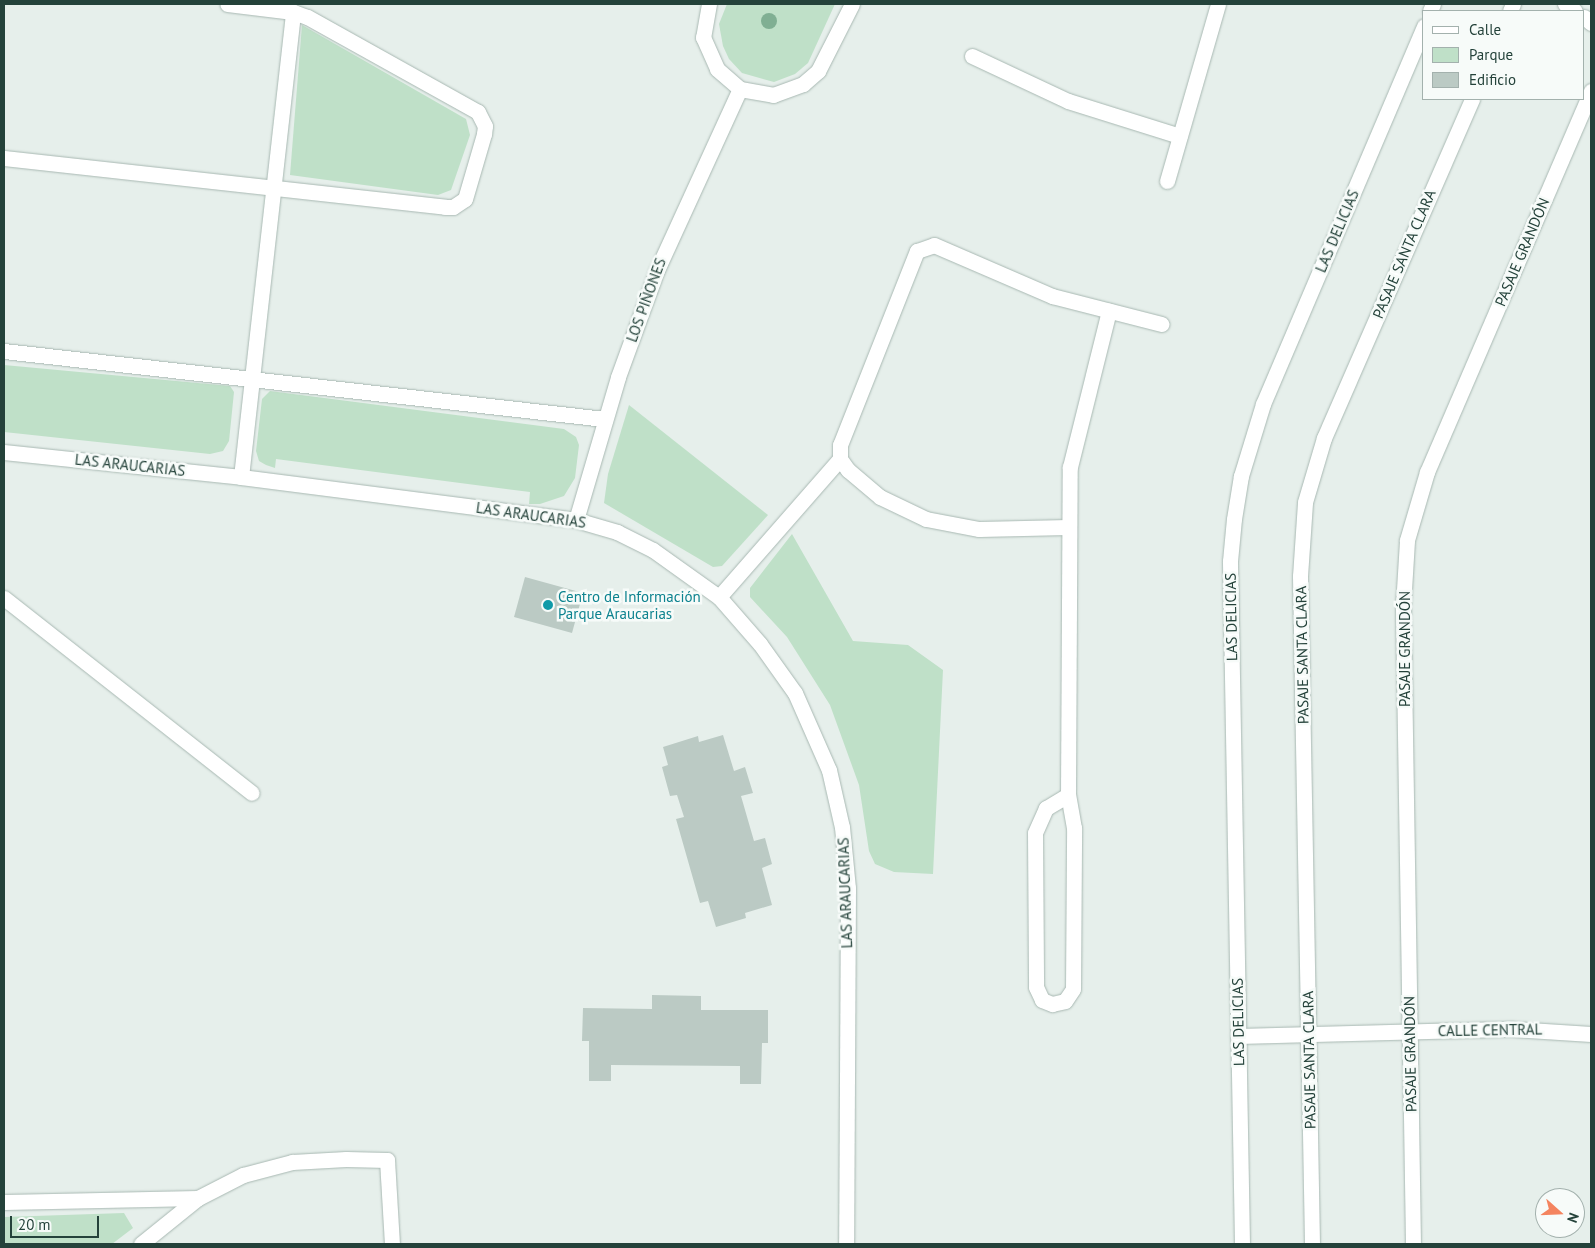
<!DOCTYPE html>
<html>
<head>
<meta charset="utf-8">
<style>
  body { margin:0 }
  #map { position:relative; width:1595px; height:1248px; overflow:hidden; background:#e6efeb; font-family:"PT Sans",sans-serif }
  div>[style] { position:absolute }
  .green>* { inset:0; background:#bfe0c8 }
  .building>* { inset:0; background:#bbcac4 }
  .roads { filter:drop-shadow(0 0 1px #a8b8b2) drop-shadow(0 0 1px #a8b8b2) }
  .lane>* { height:15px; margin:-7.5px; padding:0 7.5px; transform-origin:7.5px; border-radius:7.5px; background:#fff }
  .street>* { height:15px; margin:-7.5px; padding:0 7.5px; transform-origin:7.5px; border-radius:7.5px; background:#fff }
  .secondary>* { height:15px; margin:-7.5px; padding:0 7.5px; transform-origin:7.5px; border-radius:7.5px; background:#fff }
  .trees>* { width:16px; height:16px; margin:-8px; border-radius:50%; background:#80af93 }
  .dots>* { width:14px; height:14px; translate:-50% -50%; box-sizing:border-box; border:2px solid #f7fbf9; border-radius:50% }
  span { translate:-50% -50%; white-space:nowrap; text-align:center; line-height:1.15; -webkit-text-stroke:5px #f7fbf9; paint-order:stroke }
  .street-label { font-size:15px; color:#24423a }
  .culture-label { font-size:15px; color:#0d838f }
  .left { translate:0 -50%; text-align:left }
  .frame { position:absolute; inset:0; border:5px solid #24423a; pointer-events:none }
  .legend { position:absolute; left:1422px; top:10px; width:162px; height:90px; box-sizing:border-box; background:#f7fbf9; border:1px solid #a3b1ad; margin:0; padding:6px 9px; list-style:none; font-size:15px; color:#24423a }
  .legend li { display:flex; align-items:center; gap:10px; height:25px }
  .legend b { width:25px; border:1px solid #a3b1ad }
  .north { position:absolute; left:1535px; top:1188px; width:50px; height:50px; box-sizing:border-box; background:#f7fbf9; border:1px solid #a3b1ad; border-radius:50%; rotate:110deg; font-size:14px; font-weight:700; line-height:20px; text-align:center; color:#24423a }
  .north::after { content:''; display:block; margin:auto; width:18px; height:22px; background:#f4845f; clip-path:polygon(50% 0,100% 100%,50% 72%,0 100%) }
  .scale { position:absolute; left:10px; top:1216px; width:89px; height:22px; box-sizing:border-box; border:2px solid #24423a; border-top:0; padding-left:6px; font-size:15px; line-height:18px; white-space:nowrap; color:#24423a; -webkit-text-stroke:4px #f7fbf9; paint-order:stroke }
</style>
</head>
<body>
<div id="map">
  <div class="green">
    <i style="clip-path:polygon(727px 4px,835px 4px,808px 63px,795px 74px,774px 82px,742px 73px,729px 59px,723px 46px,719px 24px)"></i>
    <i style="clip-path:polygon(302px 25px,466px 119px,470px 135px,451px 190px,438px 195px,290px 175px)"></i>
    <i style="clip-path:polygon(4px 365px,230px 386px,234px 392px,229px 441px,223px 451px,210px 454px,4px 432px)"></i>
    <i style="clip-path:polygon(270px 391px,564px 429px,576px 437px,579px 445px,575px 478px,564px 496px,540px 504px,529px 504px,530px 492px,276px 459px,275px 468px,266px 465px,259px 461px,256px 451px,262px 399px)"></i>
    <i style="clip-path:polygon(629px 405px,768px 515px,722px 566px,713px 567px,604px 503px,608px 474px)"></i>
    <i style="clip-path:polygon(792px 534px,853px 641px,908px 645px,943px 670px,933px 874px,894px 872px,875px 864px,869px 851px,859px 785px,830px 705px,787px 637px,750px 597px,750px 588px)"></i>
    <i style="clip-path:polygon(124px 1213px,133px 1228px,112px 1244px,4px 1244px,4px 1217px)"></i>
  </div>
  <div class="building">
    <i style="clip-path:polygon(525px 577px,583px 593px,572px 633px,514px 617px)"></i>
    <i style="clip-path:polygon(723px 735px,734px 771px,745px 767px,753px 793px,741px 796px,754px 841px,765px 838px,772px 864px,762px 868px,772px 905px,745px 913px,746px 918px,716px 927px,708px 901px,700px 903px,676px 819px,684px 817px,677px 795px,670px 796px,662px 767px,668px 765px,663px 747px,698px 736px,699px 742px)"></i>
    <i style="clip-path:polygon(652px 995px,701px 996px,701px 1010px,768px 1010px,768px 1043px,762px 1043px,761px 1084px,740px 1084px,740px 1066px,611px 1065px,611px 1081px,589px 1081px,589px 1041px,582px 1041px,583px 1008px,652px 1009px)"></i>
  </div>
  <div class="roads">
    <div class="lane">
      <i style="left:4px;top:598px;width:315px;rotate:38.2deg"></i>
    </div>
    <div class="street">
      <i style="left:709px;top:4px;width:34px;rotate:100deg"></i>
      <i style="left:703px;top:37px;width:35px;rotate:66deg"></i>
      <i style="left:717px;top:69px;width:30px;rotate:41deg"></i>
      <i style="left:740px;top:89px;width:34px;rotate:10deg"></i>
      <i style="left:773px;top:95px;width:32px;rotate:-20deg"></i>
      <i style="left:803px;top:84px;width:20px;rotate:-41deg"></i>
      <i style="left:818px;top:71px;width:75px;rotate:-63.1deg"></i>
      <i style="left:1565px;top:4px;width:12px;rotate:35deg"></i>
      <i style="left:1430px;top:11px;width:8px;rotate:-67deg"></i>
      <i style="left:1510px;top:11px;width:8px;rotate:-67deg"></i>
      <i style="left:1584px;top:17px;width:9px;rotate:41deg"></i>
      <i style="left:972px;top:56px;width:106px;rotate:25.1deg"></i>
      <i style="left:1068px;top:101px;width:117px;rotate:17.4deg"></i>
      <i style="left:4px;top:158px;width:444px;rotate:6.3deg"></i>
      <i style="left:445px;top:207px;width:8px"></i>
      <i style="left:453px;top:207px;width:14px;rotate:-34deg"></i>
      <i style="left:465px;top:199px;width:68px;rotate:-73.7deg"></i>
      <i style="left:484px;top:134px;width:8px;rotate:-83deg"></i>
      <i style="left:485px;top:126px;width:16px;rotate:-117deg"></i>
      <i style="left:478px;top:112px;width:196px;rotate:-150.9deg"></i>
      <i style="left:307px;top:17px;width:15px;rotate:-160deg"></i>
      <i style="left:293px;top:12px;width:66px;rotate:-173.1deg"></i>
      <i style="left:1167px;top:181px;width:184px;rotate:-73.9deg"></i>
      <i style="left:4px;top:351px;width:605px;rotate:6.46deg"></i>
      <i style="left:840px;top:459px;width:14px;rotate:54deg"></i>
      <i style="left:848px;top:470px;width:42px;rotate:40.2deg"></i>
      <i style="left:880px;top:497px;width:51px;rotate:25.6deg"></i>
      <i style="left:926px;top:519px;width:54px;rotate:10.7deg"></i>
      <i style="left:979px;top:529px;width:89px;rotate:-1.3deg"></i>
      <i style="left:241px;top:477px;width:468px;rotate:-83.6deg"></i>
      <i style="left:576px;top:520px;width:149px;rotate:-73.6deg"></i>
      <i style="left:618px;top:377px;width:114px;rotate:-70deg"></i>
      <i style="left:657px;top:270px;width:199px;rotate:-65.4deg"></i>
      <i style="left:719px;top:597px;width:184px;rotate:-48.8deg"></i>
      <i style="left:840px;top:459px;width:14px;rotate:-90deg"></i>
      <i style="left:840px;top:445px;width:209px;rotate:-68.4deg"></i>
      <i style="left:917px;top:251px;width:18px;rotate:-19deg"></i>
      <i style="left:934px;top:245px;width:129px;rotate:23.4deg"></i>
      <i style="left:1052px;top:296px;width:113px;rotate:14.4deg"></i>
      <i style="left:1068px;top:795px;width:26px;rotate:149deg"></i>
      <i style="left:1046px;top:808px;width:27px;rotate:114deg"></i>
      <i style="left:1035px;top:833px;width:154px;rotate:89.6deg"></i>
      <i style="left:1036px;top:987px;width:14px;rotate:65deg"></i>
      <i style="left:1042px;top:1000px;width:11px;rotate:22deg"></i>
      <i style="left:1052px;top:1004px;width:13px;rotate:-13deg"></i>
      <i style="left:1065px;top:1001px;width:14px;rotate:-56deg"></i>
      <i style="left:1073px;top:989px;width:161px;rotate:-89.6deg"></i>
      <i style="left:1074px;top:828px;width:34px;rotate:-100deg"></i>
      <i style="left:1068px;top:795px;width:328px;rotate:-89.7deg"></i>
      <i style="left:1070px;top:467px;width:161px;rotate:-76deg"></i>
      <i style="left:1238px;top:1036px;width:275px;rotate:-1.5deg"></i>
      <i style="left:1513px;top:1029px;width:78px;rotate:3.7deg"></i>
      <i style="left:4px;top:1202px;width:194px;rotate:-1.2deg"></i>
      <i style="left:198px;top:1198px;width:51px;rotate:-27.1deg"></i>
      <i style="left:243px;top:1175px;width:51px;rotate:-14.9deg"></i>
      <i style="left:292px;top:1162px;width:54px;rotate:-3.2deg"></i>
      <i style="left:346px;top:1159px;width:41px;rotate:1.4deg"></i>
      <i style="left:387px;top:1160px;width:84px;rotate:86.6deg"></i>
      <i style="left:141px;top:1244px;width:73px;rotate:-38.9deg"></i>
      <i style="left:1242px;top:1244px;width:683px;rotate:-91.01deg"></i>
      <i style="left:1230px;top:561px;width:42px;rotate:-84.6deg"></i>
      <i style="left:1234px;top:519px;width:44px;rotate:-80.8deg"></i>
      <i style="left:1241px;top:476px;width:75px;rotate:-73deg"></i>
      <i style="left:1263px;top:404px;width:411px;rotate:-66.9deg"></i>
      <i style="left:1312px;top:1244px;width:668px;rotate:-91.03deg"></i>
      <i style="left:1300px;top:576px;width:74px;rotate:-86.1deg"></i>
      <i style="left:1305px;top:502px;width:67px;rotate:-73.5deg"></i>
      <i style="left:1324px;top:438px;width:370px;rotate:-66.4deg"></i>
      <i style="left:1413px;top:1244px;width:638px;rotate:-90.9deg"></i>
      <i style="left:1403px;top:606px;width:66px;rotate:-86.5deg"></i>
      <i style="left:1407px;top:540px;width:71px;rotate:-73.6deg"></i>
      <i style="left:1427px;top:472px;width:415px;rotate:-66.7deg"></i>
    </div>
    <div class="secondary">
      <i style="left:4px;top:452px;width:238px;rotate:6deg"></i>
      <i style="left:241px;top:477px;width:338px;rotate:7.3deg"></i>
      <i style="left:576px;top:520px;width:43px;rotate:16.3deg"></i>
      <i style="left:617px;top:532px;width:40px;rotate:26.6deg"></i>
      <i style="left:653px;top:550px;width:81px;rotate:35.5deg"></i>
      <i style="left:719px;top:597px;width:62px;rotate:48.9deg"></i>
      <i style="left:760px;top:644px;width:60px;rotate:54.5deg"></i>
      <i style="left:795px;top:693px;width:84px;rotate:66.2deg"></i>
      <i style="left:829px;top:770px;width:58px;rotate:77.2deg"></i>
      <i style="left:842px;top:827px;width:61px;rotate:84.4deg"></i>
      <i style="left:848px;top:888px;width:356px;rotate:90.3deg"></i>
    </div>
  </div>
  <div class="trees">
    <i style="left:769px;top:21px"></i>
  </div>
  <div class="dots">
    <i style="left:548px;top:605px;background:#0f9aa8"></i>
  </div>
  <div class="street-label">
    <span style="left:1337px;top:231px;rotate:-67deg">LAS DELICIAS</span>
    <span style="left:1522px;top:252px;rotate:-67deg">PASAJE GRANDÓN</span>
    <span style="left:1404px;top:254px;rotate:-67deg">PASAJE SANTA CLARA</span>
    <span style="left:646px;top:300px;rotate:-70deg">LOS PIÑONES</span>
    <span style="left:130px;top:465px;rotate:6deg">LAS ARAUCARIAS</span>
    <span style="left:531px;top:515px;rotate:8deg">LAS ARAUCARIAS</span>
    <span style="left:1231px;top:617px;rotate:-91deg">LAS DELICIAS</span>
    <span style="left:1405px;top:649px;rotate:-90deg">PASAJE GRANDÓN</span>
    <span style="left:1302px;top:655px;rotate:-91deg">PASAJE SANTA CLARA</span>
    <span style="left:845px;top:893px;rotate:-92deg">LAS ARAUCARIAS</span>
    <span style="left:1238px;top:1022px;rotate:-91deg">LAS DELICIAS</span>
    <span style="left:1490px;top:1030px;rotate:-1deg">CALLE CENTRAL</span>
    <span style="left:1410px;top:1054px;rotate:-91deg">PASAJE GRANDÓN</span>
    <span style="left:1309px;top:1060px;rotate:-91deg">PASAJE SANTA CLARA</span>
  </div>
  <div class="culture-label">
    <span class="left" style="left:558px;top:605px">Centro de Información<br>Parque Araucarias</span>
  </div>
  <div class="frame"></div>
  <ul class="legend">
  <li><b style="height:6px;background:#fff"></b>Calle</li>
  <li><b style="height:14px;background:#bfe0c8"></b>Parque</li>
  <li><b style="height:14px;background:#bbcac4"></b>Edificio</li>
  </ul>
  <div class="north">N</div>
  <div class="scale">20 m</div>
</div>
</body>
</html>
